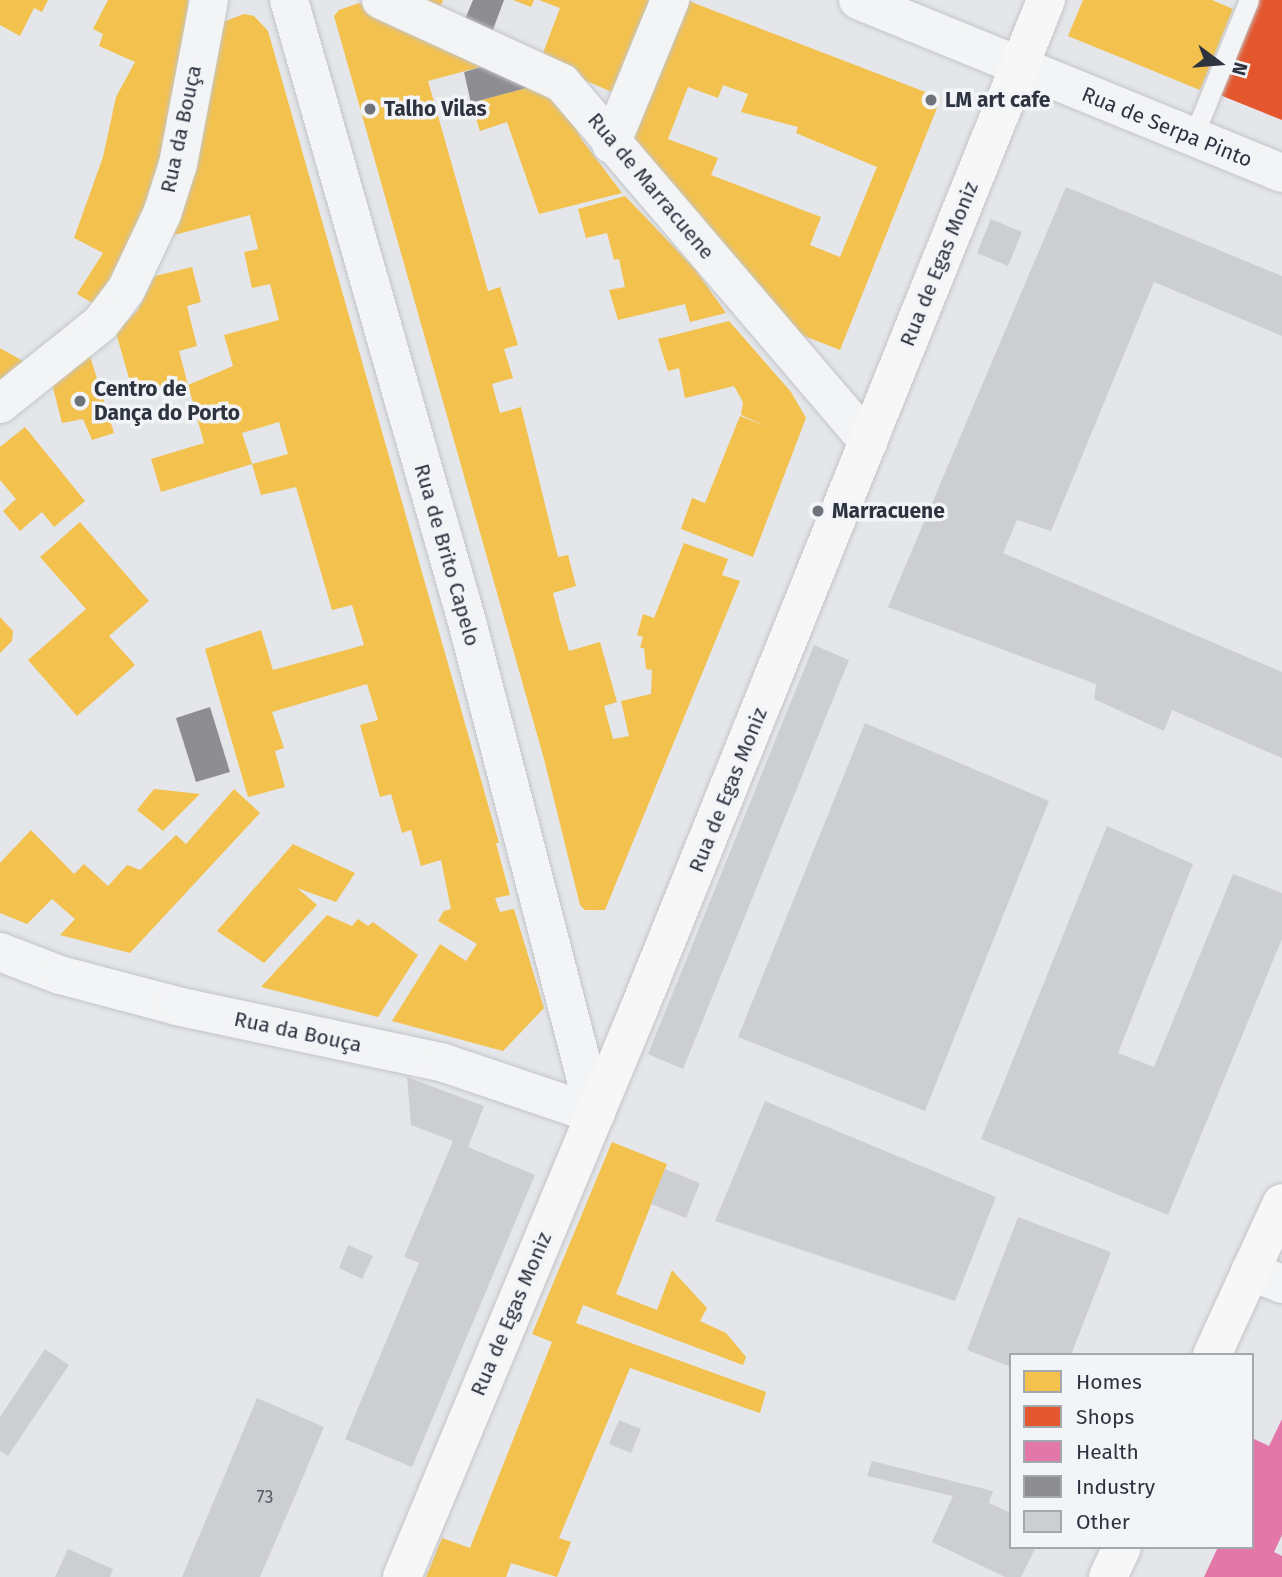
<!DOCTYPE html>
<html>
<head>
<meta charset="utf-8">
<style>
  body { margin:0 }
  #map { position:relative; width:1282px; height:1577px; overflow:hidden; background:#e4e6e9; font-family:"Fira Sans",sans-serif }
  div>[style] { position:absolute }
  .homes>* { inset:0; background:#f2c14e }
  .shops>* { inset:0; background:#e4572e }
  .health>* { inset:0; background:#e377a8 }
  .industry>* { inset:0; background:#8d8d92 }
  .building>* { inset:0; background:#cdced1 }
  .roads { filter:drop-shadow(0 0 2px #c3c4c7) drop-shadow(0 0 2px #c3c4c7) }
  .service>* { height:19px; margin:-9.5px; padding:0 9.5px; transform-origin:9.5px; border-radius:9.5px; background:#f3f4f5 }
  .minor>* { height:38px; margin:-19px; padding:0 19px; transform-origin:19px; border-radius:19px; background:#f3f4f5 }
  .tertiary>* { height:38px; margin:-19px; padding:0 19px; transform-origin:19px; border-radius:19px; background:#f3f4f5 }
  .secondary>* { height:38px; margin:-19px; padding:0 19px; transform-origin:19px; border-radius:19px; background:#f7f7f7 }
  .dots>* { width:19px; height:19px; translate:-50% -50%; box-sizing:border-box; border:4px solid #f2f4f7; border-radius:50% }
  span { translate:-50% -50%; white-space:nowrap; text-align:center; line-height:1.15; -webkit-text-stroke:7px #f2f4f7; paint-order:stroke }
  .number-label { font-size:18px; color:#565b65 }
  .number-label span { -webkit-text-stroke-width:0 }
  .poi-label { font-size:21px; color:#2d3440; font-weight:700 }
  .left { translate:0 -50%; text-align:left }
  .street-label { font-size:21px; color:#2d3440 }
  .legend { position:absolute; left:1009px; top:1353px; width:245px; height:196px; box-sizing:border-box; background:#f2f4f7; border:2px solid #a3a7ae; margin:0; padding:9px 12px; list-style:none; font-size:21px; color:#2d3440 }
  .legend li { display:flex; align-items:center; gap:14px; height:35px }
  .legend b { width:35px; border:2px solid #a3a7ae }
  .north { position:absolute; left:1184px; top:28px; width:70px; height:70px; -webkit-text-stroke:5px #f2f4f7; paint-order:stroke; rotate:106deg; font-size:19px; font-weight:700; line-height:28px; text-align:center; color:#2d3440 }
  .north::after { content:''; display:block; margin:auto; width:24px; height:32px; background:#2d3440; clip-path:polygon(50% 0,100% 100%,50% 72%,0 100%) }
</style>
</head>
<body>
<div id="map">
  <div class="homes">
    <i style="clip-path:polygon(0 0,48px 0,42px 12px,34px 8px,20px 36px,0 25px)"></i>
    <i style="clip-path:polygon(108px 0,188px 0,188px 6px,180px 82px,143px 223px,99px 307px,77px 294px,103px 253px,74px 238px,103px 157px,116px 97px,135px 62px,99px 46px,103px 34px,93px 29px)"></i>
    <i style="clip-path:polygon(415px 0,443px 0,438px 13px)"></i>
    <i style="clip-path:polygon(513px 0,534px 0,531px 7px)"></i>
    <i style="clip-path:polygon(539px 0,657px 0,619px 95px,540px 61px,560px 8px)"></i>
    <i style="clip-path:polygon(evenodd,686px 0,941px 98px,840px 350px,779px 326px,628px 146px,686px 0,723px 85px,748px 94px,741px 112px,798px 127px,796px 133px,877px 167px,840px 257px,810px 245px,821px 217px,711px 175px,718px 158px,668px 139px,688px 87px,718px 98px,723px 85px)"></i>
    <i style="clip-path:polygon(1083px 0,1212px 0,1233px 9px,1200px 90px,1068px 36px)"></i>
    <i style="clip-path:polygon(359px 3px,491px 64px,428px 81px,488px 291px,500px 287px,518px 345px,504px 349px,513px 378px,492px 384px,500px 413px,521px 407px,558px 557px,568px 555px,576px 586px,553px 593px,560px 621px,569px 651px,600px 642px,617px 702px,604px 706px,613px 739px,629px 736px,621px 701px,651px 694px,652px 670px,646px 669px,644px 648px,640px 648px,643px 637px,637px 635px,643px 614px,654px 618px,684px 543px,728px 559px,722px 575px,740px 581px,605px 910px,585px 910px,580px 905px,544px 759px,334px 16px,339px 10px)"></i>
    <i style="clip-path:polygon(244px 14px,254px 16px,268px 31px,499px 843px,496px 843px,510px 895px,495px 898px,500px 912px,514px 909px,544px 1008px,503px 1051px,392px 1021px,440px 944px,466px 961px,477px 944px,438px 921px,444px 911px,451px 909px,441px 860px,421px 866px,411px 830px,402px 833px,391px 794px,380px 797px,360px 725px,378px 720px,367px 684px,272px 712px,284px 748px,275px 751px,285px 787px,248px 797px,205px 649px,261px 630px,273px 670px,364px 645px,352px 605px,332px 610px,296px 487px,261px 495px,252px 464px,288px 454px,279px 422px,242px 433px,252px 464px,161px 492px,151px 459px,204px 443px,188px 385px,233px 366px,224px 335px,279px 320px,270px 284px,252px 288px,244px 252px,258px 249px,250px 215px,174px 235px,200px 140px,223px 22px)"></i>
    <i style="clip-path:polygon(537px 85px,556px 93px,582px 140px,622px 193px,539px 214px,507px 122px,480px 131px,471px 103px)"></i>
    <i style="clip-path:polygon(625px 196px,694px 268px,726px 313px,690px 322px,685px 304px,618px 320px,609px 290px,625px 287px,619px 259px,614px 260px,607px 233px,586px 238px,578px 209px)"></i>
    <i style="clip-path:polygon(192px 267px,201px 302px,187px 306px,197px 346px,179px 351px,188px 385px,135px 399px,116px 333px,138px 310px,155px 276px)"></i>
    <i style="clip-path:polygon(729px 321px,791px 392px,806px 418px,753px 557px,681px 529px,692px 498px,705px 503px,740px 416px,766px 426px,741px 415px,743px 402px,734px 386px,685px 398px,679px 368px,668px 371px,658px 339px)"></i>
    <i style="clip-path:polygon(0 348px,30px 365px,0 389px)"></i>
    <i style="clip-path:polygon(89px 353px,114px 433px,92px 440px,83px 419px,62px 423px,52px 384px)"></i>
    <i style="clip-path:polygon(25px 427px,85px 501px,54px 527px,42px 512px,20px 531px,3px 511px,16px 499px,0 480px,0 447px)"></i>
    <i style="clip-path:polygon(80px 522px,149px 601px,109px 636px,135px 665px,77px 716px,28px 660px,86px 609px,40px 557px)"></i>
    <i style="clip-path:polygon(0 617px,13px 631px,12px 641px,0 653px)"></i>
    <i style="clip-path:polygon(154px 789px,200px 794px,163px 831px,137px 810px)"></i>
    <i style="clip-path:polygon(234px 789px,260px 813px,130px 953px,60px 935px,75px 919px,52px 899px,27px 924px,0 913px,0 863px,31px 830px,74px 874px,84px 864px,108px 886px,127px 865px,140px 870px,176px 835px,186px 844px)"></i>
    <i style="clip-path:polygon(293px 844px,355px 873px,336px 902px,297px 888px,317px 905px,264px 963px,217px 931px)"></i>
    <i style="clip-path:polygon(327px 915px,352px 926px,358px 919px,368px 926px,373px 922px,418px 955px,378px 1017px,261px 987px)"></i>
    <i style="clip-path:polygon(612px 1142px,667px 1164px,616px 1294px,657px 1310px,672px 1270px,707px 1308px,700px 1321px,726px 1333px,746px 1357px,743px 1365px,583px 1305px,576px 1323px,766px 1392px,760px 1413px,630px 1368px,559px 1538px,571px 1542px,557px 1577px,511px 1563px,506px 1577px,426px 1577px,442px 1538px,470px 1548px,552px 1342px,532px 1334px)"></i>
  </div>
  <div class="shops">
    <i style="clip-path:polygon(1258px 0,1282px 0,1282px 120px,1220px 95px)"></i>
  </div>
  <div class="health">
    <i style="clip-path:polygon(1282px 1419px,1282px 1535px,1274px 1552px,1282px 1556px,1282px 1577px,1204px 1577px,1218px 1547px,1252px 1547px,1252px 1438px,1269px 1446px)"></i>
  </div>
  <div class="industry">
    <i style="clip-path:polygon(473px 0,504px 0,491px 35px,463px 24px)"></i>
    <i style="clip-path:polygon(491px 64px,537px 85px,471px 103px,464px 72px)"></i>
    <i style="clip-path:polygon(210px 707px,230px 772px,196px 782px,176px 718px)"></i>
  </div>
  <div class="building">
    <i style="clip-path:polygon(1066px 187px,1282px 276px,1282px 336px,1154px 282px,1051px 531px,1017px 520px,1003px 553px,1282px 672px,1282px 758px,1172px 710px,1164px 731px,1094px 699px,1096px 684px,888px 607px)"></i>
    <i style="clip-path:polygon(991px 219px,1022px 232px,1008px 266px,977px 253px)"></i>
    <i style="clip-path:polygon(814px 645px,849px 660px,683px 1069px,648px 1054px)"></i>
    <i style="clip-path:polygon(865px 723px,1049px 801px,925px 1111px,738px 1037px)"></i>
    <i style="clip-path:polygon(1107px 826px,1193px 864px,1118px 1053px,1154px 1067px,1233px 874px,1282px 893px,1282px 939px,1168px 1215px,981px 1139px)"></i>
    <i style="clip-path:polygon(407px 1077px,484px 1106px,468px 1147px,535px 1175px,412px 1467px,345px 1439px,419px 1263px,404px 1257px,453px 1141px,411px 1125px)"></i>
    <i style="clip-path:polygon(765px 1101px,996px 1197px,955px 1301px,715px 1221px)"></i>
    <i style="clip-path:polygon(665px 1169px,700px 1183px,686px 1218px,651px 1204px)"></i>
    <i style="clip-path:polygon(1018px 1217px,1111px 1252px,1071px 1355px,1011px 1355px,1011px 1367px,967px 1350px)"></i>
    <i style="clip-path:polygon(348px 1245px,373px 1256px,362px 1279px,339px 1268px)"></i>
    <i style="clip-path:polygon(45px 1349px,69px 1365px,8px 1456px,0 1451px,0 1417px)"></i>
    <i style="clip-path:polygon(257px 1398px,324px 1427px,298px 1489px,260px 1577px,182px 1577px)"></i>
    <i style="clip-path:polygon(619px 1420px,641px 1429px,631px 1453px,609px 1444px)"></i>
    <i style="clip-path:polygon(872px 1461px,993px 1491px,989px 1503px,1011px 1513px,1011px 1547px,1036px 1547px,1021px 1577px,1005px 1577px,932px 1542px,953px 1496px,867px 1476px)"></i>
    <i style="clip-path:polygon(68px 1549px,113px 1569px,110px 1577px,55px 1577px)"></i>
  </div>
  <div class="roads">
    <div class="service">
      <i style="left:1193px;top:137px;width:148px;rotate:-67.8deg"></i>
    </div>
    <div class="minor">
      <i style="left:289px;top:0;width:643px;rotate:74.02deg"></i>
      <i style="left:466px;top:618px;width:513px;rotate:75.42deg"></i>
      <i style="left:381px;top:0;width:199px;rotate:24.6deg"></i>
      <i style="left:562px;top:83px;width:472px;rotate:49.5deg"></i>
      <i style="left:611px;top:144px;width:156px;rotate:-67.7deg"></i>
      <i style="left:0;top:404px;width:129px;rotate:-38.7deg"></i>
      <i style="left:101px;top:323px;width:41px;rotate:-52.9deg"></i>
      <i style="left:126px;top:290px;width:84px;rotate:-64.7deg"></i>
      <i style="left:162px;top:214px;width:52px;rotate:-72.3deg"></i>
      <i style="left:178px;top:164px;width:167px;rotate:-79.3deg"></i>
      <i style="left:0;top:952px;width:64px;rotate:21deg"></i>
      <i style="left:60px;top:975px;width:121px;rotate:14.8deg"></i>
      <i style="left:177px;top:1006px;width:270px;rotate:12deg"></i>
      <i style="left:441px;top:1062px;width:163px;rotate:18.7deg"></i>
      <i style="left:1250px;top:1271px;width:35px;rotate:22deg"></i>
    </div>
    <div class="tertiary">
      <i style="left:858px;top:0;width:458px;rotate:22.2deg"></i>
    </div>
    <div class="secondary">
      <i style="left:1212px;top:1355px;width:167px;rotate:-65.3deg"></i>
      <i style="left:402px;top:1577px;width:615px;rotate:-67.35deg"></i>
      <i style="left:639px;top:1009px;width:1088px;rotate:-68.03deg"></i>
      <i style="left:1108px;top:1577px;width:33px;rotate:-65deg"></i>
    </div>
  </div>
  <div class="dots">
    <i style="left:931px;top:100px;background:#6d727b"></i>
    <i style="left:370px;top:109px;background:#6d727b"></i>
    <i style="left:80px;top:401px;background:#6d727b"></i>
    <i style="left:818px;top:511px;background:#6d727b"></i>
  </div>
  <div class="number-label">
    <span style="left:265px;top:1497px">73</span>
  </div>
  <div class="poi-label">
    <span class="left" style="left:945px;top:100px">LM art cafe</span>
    <span class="left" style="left:384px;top:109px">Talho Vilas</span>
    <span class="left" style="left:94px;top:401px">Centro de<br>Dança do Porto</span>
    <span class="left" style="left:832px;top:511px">Marracuene</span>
  </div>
  <div class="street-label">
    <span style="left:1167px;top:127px;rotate:22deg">Rua de Serpa Pinto</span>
    <span style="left:181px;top:129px;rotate:-78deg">Rua da Bouça</span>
    <span style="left:651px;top:186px;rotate:50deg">Rua de Marracuene</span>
    <span style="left:939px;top:264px;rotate:-68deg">Rua de Egas Moniz</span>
    <span style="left:447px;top:555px;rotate:74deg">Rua de Brito Capelo</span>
    <span style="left:728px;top:790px;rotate:-68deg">Rua de Egas Moniz</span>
    <span style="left:298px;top:1032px;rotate:12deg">Rua da Bouça</span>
    <span style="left:511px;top:1314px;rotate:-67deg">Rua de Egas Moniz</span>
  </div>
  <ul class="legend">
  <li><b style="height:19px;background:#f2c14e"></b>Homes</li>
  <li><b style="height:19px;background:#e4572e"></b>Shops</li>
  <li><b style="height:19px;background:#e377a8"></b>Health</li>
  <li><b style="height:19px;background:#8d8d92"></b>Industry</li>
  <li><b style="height:19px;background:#cdced1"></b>Other</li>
  </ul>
  <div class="north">N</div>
</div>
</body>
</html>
